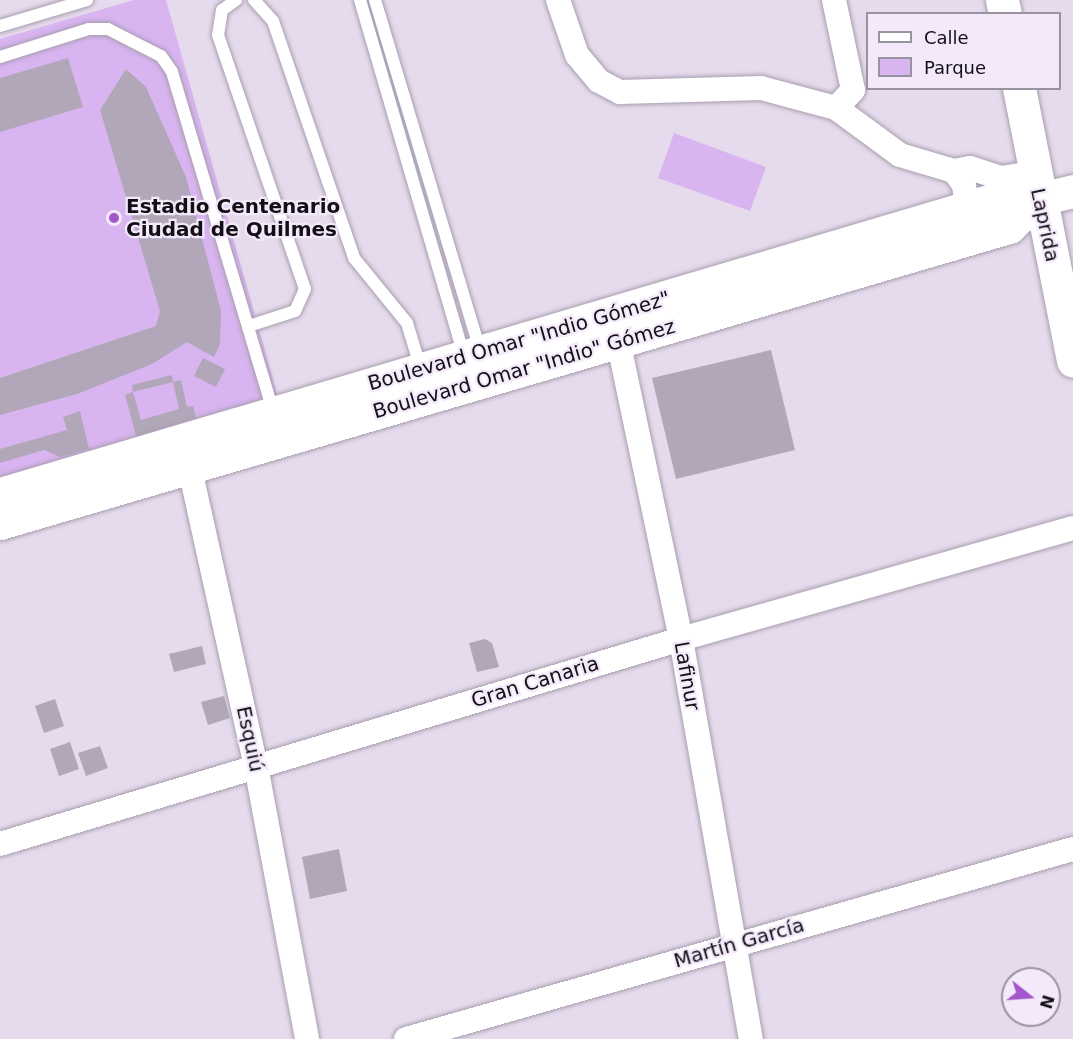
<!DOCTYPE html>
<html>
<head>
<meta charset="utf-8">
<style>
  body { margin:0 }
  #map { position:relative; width:1073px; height:1039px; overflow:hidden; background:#e6dbed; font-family:"DejaVu Sans",sans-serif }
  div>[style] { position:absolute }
  .green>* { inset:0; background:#d8b4f0 }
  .building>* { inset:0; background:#b1a7b8 }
  .roads { filter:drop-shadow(0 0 2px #a89eaf) drop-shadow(0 0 2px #a89eaf) }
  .lane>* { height:12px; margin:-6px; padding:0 6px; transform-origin:6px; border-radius:6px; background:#fff }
  .street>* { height:24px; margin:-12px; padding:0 12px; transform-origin:12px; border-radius:12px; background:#fff }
  .secondary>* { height:33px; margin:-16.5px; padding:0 16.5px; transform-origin:16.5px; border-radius:16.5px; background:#fff }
  .dots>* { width:16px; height:16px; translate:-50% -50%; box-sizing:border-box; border:3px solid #f3e9fb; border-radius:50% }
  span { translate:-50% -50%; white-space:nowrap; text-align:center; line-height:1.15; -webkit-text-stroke:4.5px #f3e9fb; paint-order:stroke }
  .poi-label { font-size:20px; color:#120f15; font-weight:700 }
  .left { translate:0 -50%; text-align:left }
  .street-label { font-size:20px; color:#120f15 }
  .legend { position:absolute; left:866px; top:12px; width:195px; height:78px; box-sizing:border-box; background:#f3e9fb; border:2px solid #99929f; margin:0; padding:8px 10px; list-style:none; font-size:18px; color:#120f15 }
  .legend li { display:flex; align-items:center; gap:12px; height:30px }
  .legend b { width:30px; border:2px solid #99929f }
  .north { position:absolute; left:1001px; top:967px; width:60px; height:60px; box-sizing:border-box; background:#f3e9fb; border:2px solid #99929f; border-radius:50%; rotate:107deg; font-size:16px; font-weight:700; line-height:24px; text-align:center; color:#120f15 }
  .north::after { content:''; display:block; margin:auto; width:21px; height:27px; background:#a258cb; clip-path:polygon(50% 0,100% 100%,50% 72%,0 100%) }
</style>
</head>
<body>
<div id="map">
  <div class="green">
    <i style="clip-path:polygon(134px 0,166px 0,278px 397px,0 480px,0 39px)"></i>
    <i style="clip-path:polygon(674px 133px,766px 167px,750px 211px,658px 178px)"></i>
  </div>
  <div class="building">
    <i style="clip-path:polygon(68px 58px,83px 107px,0 132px,0 78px)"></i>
    <i style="clip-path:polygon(126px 69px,146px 87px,186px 177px,221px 311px,220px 344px,214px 357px,187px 342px,152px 364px,77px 394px,0 415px,0 378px,156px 326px,160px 311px,100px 110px)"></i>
    <i style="clip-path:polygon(771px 350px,795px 450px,676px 479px,652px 378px)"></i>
    <i style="clip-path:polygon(203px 358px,225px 369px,216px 387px,194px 376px)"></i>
    <i style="clip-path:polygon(172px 375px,173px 382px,181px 380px,187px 407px,193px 406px,196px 418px,136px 436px,125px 395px,133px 392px,141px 420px,179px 409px,173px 382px,133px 392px,132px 385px)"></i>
    <i style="clip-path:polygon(80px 411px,89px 449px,60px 457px,44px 450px,0 463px,0 449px,67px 430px,63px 417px)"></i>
    <i style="clip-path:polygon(485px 639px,492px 643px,499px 667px,477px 672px,469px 643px)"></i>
    <i style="clip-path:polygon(202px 646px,206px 664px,174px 672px,169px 654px)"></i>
    <i style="clip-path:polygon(224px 696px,230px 718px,208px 725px,201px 702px)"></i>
    <i style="clip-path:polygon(55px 699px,64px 726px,44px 733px,35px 706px)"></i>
    <i style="clip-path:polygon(70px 742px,79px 769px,59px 776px,50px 749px)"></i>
    <i style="clip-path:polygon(100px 746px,108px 768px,86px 776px,78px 753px)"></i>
    <i style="clip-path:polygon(339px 849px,347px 891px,310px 899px,302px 857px)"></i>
  </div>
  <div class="roads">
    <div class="lane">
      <i style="left:236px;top:0;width:17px;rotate:144deg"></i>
      <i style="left:222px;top:10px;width:25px;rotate:99deg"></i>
      <i style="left:218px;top:35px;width:268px;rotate:71.1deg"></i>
      <i style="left:305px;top:289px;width:24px;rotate:114deg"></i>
      <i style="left:295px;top:311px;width:48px;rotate:161.9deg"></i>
      <i style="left:254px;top:0;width:28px;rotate:48deg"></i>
      <i style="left:273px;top:21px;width:250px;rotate:71.1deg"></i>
      <i style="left:354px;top:258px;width:84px;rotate:50.8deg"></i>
      <i style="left:407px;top:323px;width:48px;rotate:73.1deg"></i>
      <i style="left:360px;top:0;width:371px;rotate:73.7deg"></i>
      <i style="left:375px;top:0;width:364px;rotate:73.3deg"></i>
      <i style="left:0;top:26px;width:91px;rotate:-16.6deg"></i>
      <i style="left:0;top:57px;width:93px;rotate:-17.5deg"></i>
      <i style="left:89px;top:29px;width:19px"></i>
      <i style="left:108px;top:29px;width:59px;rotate:27deg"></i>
      <i style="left:161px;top:56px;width:19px;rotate:55deg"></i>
      <i style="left:172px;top:72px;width:354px;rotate:73.4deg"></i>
    </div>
    <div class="street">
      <i style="left:558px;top:0;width:58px;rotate:70.9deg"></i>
      <i style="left:577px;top:55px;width:34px;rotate:50deg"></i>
      <i style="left:599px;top:81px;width:24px;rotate:28deg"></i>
      <i style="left:620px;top:92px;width:141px;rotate:-1.6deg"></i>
      <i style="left:761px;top:88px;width:78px;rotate:14.9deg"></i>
      <i style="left:836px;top:108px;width:79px;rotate:36.3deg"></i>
      <i style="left:900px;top:155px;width:56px;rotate:16.5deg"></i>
      <i style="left:954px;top:171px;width:17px;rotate:54deg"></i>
      <i style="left:964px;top:185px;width:22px;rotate:82deg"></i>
      <i style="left:834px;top:0;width:92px;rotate:78.1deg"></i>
      <i style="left:853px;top:90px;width:25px;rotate:133deg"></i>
      <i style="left:954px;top:171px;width:16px;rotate:-11deg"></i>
      <i style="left:970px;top:168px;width:33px;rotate:18deg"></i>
      <i style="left:1001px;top:178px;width:33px;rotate:-9deg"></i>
      <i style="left:615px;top:326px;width:320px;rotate:78.1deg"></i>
      <i style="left:681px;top:639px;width:406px;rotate:80.1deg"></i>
      <i style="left:186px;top:451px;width:323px;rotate:77.5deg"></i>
      <i style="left:256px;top:766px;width:278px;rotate:79.4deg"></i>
      <i style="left:0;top:844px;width:711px;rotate:-16.75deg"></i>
      <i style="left:681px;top:639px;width:407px;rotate:-15.8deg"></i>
      <i style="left:406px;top:1039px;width:694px;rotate:-15.9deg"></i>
    </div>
    <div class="secondary">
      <i style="left:1002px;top:0;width:14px;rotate:78deg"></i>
      <i style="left:1019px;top:88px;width:278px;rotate:78.8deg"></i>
      <i style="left:0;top:494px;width:1049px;rotate:-16.5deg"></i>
      <i style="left:1006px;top:196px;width:33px;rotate:5deg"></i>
      <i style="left:1039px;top:199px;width:35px;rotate:-13deg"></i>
      <i style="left:0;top:523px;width:1052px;rotate:-16.35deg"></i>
      <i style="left:1009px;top:227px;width:41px;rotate:-43deg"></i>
    </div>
  </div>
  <div class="dots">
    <i style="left:114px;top:218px;background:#a258cb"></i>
  </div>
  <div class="poi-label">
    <span class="left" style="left:126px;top:218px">Estadio Centenario<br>Ciudad de Quilmes</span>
  </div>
  <div class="street-label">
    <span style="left:1045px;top:225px;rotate:78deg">Laprida</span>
    <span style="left:519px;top:341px;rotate:-16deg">Boulevard Omar "Indio Gómez"</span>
    <span style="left:524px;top:369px;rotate:-16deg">Boulevard Omar "Indio" Gómez</span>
    <span style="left:687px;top:676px;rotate:80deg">Lafinur</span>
    <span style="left:535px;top:682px;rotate:-17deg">Gran Canaria</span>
    <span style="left:250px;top:739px;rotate:78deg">Esquiú</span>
    <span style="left:739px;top:943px;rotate:-16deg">Martín García</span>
  </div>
  <ul class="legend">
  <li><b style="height:8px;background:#fff"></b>Calle</li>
  <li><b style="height:16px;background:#d8b4f0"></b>Parque</li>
  </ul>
  <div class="north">N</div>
</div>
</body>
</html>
